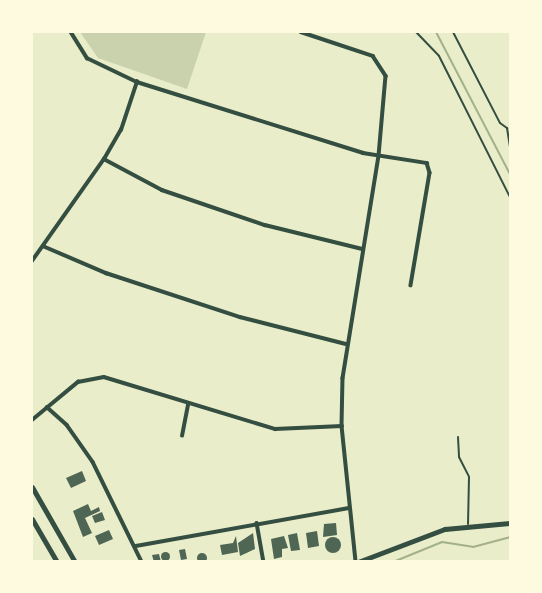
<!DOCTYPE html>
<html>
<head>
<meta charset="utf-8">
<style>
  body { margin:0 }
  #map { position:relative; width:542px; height:593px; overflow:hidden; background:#e9edc9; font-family:Overpass,sans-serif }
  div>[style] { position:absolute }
  .green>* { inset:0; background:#cad2ad }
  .stream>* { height:2px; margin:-1px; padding:0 1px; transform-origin:1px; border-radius:1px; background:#a3b18a }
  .building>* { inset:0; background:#4f6655 }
  .round { border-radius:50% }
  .service>* { height:2px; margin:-1px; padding:0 1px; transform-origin:1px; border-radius:1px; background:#344e41 }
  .minor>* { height:3.5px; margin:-1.75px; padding:0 1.75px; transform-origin:1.75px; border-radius:1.75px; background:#344e41 }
  .tertiary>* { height:4.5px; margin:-2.25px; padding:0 2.25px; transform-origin:2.25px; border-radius:2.25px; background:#344e41 }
  .secondary>* { height:5px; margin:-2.5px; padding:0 2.5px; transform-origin:2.5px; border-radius:2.5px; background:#344e41 }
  span { translate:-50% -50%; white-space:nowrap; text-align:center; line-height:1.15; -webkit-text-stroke:6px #fefae0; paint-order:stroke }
  .frame { position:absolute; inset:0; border:33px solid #fefae0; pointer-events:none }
</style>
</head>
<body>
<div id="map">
  <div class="green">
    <i style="clip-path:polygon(80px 32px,206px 32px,187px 89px,98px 58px)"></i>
  </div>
  <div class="stream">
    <i style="left:436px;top:32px;width:160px;rotate:62.5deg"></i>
    <i style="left:393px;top:562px;width:53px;rotate:-22.2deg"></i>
    <i style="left:442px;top:542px;width:31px;rotate:9deg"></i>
    <i style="left:473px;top:547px;width:38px;rotate:-15deg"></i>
  </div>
  <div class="building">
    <i style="clip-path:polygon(82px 471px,86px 481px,71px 488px,66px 478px)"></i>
    <i style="clip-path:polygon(88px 504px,91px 511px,99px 507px,100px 511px,85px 518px,92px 533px,83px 537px,73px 511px)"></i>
    <i style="clip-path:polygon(102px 512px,105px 520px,95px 523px,92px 516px)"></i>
    <i style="clip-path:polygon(336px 523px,337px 535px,323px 537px,324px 524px)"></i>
    <i style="clip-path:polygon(109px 530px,113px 539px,99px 545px,95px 536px)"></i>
    <i style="clip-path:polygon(317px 531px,319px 546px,308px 548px,306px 533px)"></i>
    <i style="clip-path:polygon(253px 533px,255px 549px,240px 556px,238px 543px)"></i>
    <i style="clip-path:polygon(297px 533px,300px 550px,291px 551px,288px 535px)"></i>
    <i style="clip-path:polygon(236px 536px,238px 552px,222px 555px,220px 545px,233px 543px)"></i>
    <i style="clip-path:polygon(284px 536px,288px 548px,282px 549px,282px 557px,274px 559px,271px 539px)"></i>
    <i class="round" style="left:325px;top:537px;width:16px;height:16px"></i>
    <i style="clip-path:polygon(185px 549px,187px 559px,181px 560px,179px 550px)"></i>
    <i class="round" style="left:160.5px;top:551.5px;width:9px;height:9px"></i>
    <i class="round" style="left:197px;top:553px;width:10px;height:10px"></i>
    <i style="clip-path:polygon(159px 554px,161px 562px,154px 562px,152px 555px)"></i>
  </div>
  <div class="service">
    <i style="left:416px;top:32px;width:33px;rotate:46deg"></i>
    <i style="left:439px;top:56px;width:158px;rotate:63.3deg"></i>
    <i style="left:453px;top:32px;width:102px;rotate:62.7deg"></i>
    <i style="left:500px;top:123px;width:9px;rotate:36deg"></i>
    <i style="left:507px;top:128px;width:18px;rotate:81deg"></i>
    <i style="left:458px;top:437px;width:20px;rotate:87deg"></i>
    <i style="left:459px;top:457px;width:22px;rotate:63deg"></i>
    <i style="left:469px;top:477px;width:47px;rotate:91.2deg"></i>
  </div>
  <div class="minor">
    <i style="left:71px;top:32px;width:31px;rotate:58deg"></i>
    <i style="left:87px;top:58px;width:55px;rotate:25.6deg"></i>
    <i style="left:137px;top:82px;width:237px;rotate:17.4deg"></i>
    <i style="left:363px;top:153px;width:65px;rotate:8.9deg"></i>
    <i style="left:427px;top:163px;width:10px;rotate:73deg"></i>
    <i style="left:430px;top:173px;width:114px;rotate:99.6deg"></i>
    <i style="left:301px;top:32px;width:76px;rotate:18.4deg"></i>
    <i style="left:373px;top:56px;width:24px;rotate:57deg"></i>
    <i style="left:386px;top:76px;width:80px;rotate:95deg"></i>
    <i style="left:379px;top:156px;width:225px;rotate:99.2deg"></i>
    <i style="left:343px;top:378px;width:48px;rotate:91.2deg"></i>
    <i style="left:342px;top:426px;width:137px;rotate:84.1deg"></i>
    <i style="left:104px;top:159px;width:66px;rotate:28.1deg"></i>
    <i style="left:162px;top:190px;width:109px;rotate:18.8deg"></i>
    <i style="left:265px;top:225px;width:101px;rotate:13.8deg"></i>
    <i style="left:43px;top:246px;width:69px;rotate:23.2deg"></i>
    <i style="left:106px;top:273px;width:141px;rotate:18.2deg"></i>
    <i style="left:240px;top:317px;width:109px;rotate:14.3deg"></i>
    <i style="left:32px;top:261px;width:125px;rotate:-54.8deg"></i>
    <i style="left:104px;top:159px;width:34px;rotate:-60deg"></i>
    <i style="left:121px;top:130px;width:51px;rotate:-71.6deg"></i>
    <i style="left:47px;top:407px;width:27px;rotate:42deg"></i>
    <i style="left:67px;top:425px;width:45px;rotate:54.9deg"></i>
    <i style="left:93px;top:462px;width:111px;rotate:63.9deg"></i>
    <i style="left:32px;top:420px;width:60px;rotate:-39.6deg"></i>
    <i style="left:78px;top:382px;width:26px;rotate:-11deg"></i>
    <i style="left:104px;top:377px;width:179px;rotate:16.9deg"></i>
    <i style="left:275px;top:429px;width:67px;rotate:-2.6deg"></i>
    <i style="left:182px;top:436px;width:33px;rotate:-79deg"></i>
    <i style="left:257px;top:523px;width:40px;rotate:80deg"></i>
    <i style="left:136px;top:546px;width:216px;rotate:-10.1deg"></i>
  </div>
  <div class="tertiary">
    <i style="left:358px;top:562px;width:93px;rotate:-20.8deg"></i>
    <i style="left:445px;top:529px;width:65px;rotate:-5.3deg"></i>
  </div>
  <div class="secondary">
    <i style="left:32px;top:487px;width:86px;rotate:60.2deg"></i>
    <i style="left:32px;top:519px;width:50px;rotate:59.8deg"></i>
  </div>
  <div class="frame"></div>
</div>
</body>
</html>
